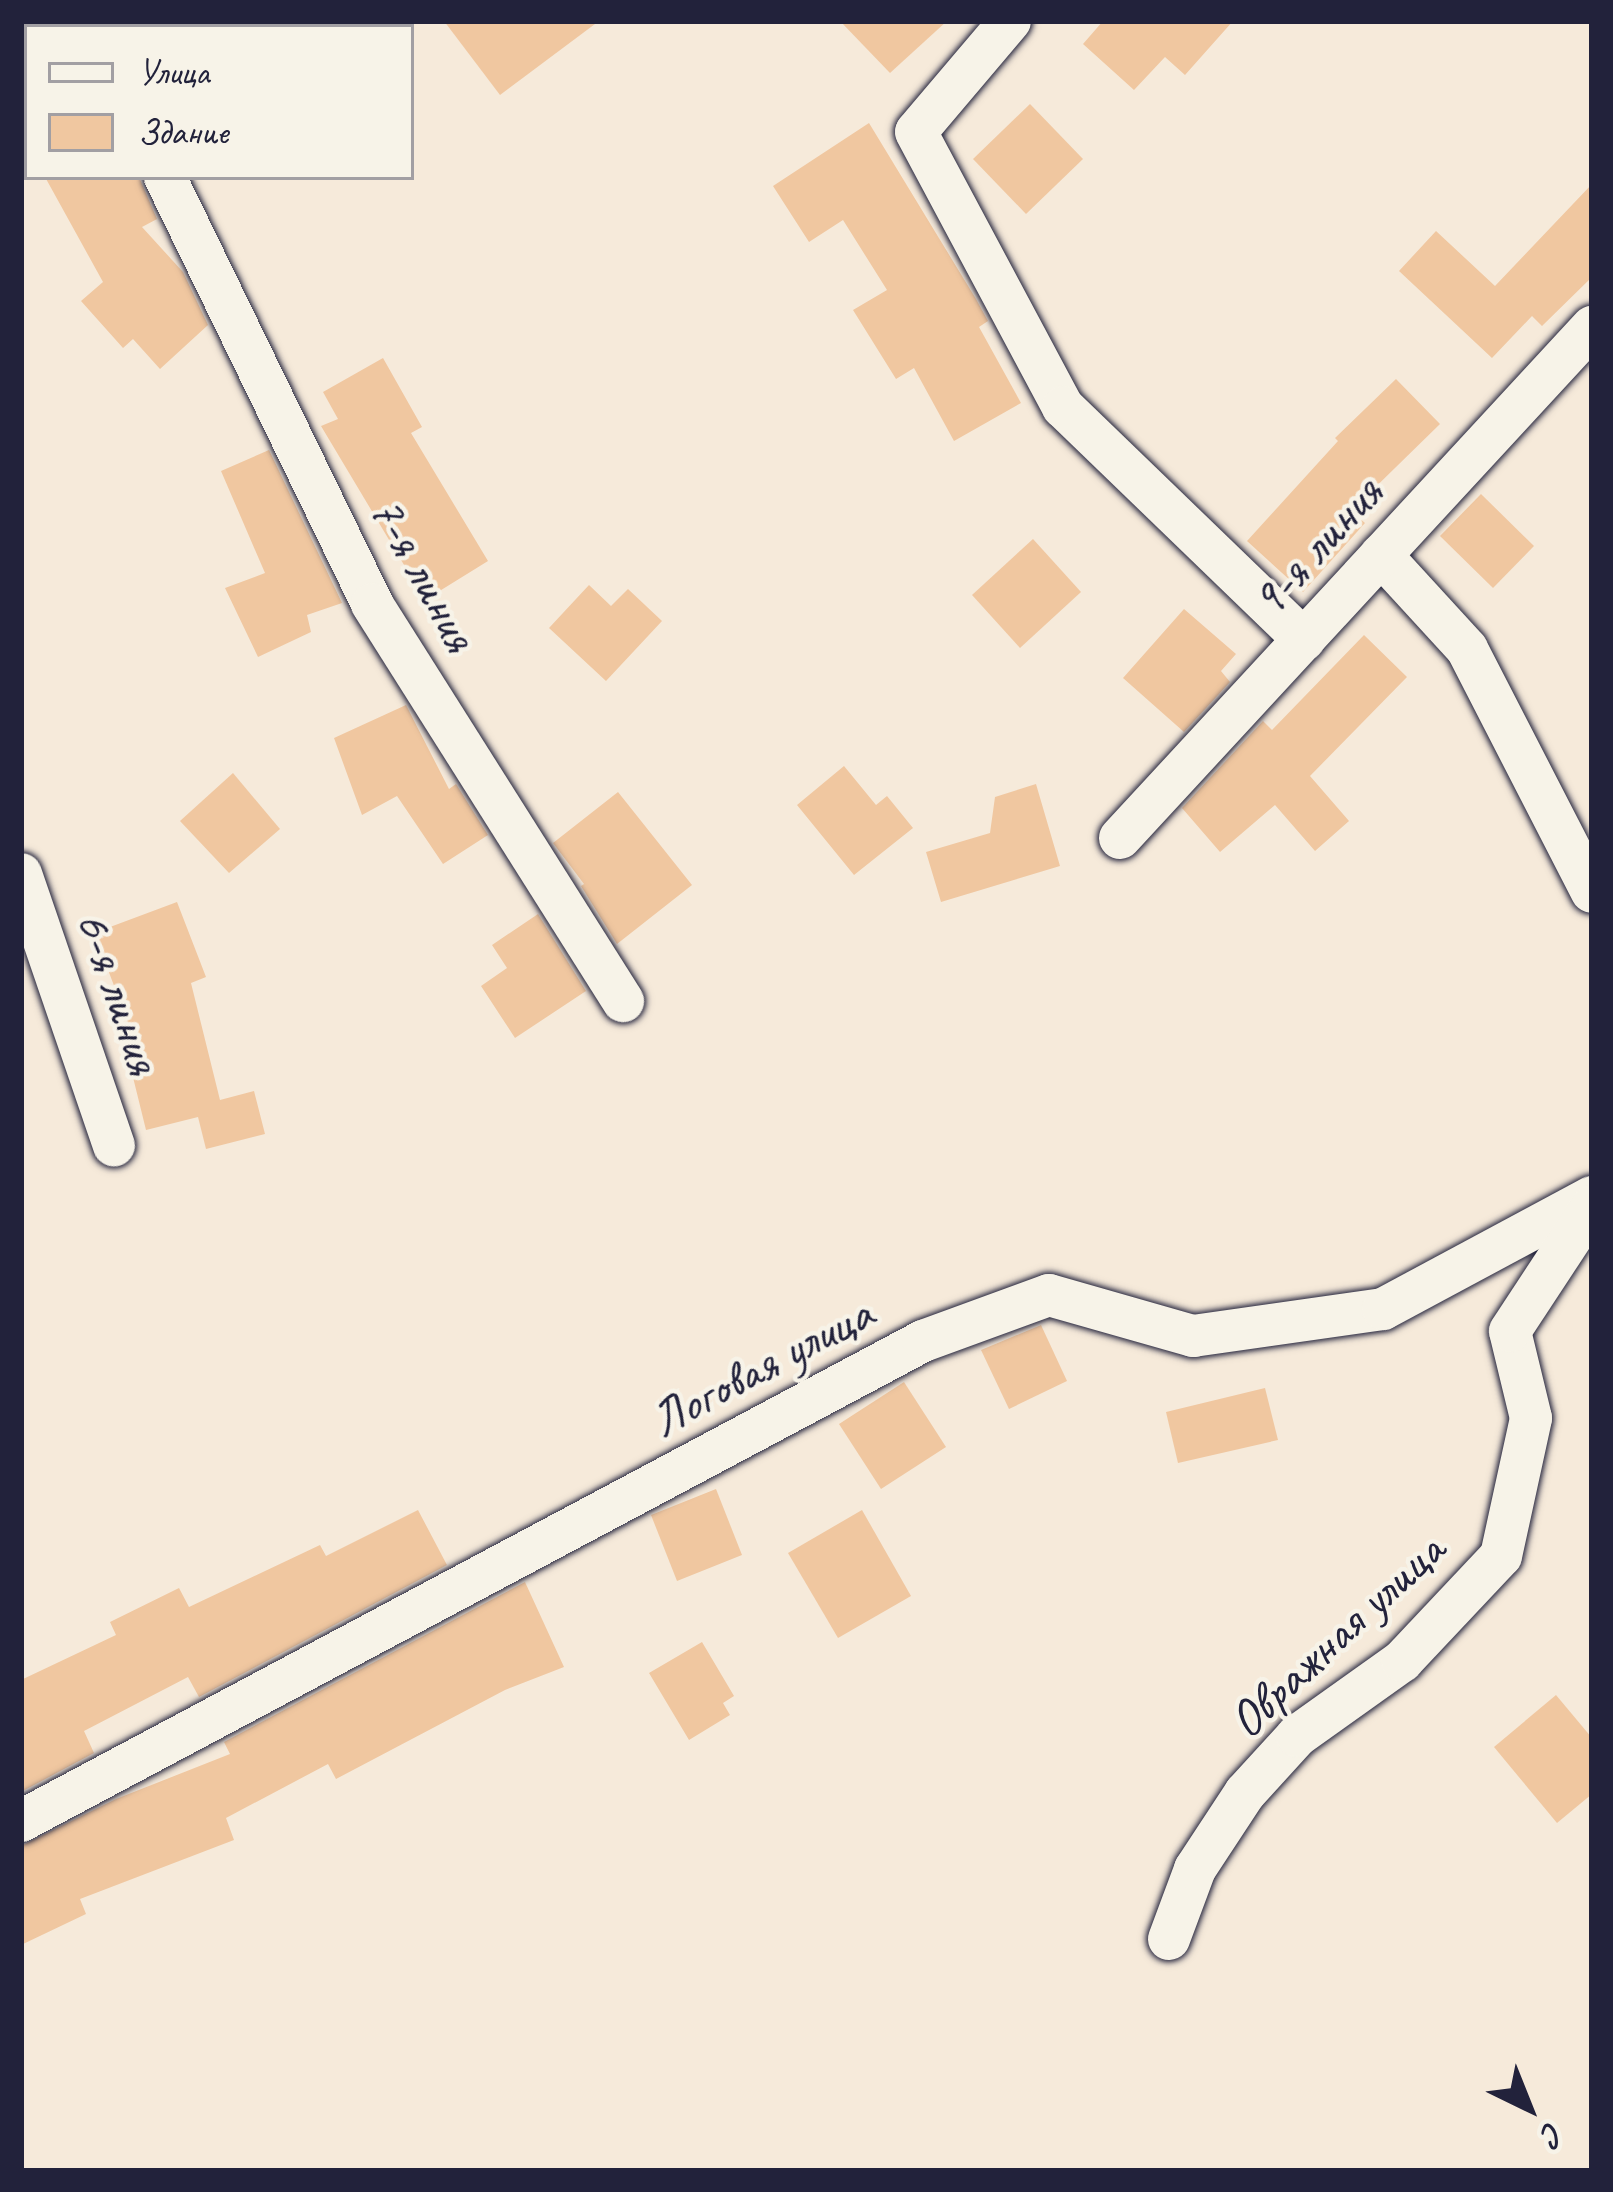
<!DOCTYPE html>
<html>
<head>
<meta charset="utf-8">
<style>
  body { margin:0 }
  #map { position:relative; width:1613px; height:2192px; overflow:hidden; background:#f6eada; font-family:Caveat,sans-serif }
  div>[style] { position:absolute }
  .building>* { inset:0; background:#f0c7a0 }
  .roads { filter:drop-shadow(0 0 3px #22223b) drop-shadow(0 0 3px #22223b) }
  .street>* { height:42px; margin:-21px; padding:0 21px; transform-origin:21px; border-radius:21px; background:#f7f3e8 }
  span { translate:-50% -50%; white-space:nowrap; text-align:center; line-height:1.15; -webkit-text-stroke:9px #f7f3e8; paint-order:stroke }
  .street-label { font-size:51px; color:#22223b }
  .frame { position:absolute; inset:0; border:24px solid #22223b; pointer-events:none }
  .legend { position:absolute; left:24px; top:24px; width:390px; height:156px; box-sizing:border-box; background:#f7f3e8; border:3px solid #a29fa3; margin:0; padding:15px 21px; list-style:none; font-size:36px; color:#22223b }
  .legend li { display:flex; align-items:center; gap:24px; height:60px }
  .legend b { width:60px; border:3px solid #a29fa3 }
  .north { position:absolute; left:1469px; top:2048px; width:120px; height:120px; -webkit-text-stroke:9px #f7f3e8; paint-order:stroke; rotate:137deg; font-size:33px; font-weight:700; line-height:48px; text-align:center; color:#22223b }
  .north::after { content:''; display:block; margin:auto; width:42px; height:54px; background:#22223b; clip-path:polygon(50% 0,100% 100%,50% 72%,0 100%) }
</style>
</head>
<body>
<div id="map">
  <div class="building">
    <i style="clip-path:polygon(444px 21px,599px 21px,500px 95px)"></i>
    <i style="clip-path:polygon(840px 21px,947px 21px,890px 73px)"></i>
    <i style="clip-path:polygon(1103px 21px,1233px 21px,1185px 75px,1165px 57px,1134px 90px,1083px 44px)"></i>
    <i style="clip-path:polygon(1030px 104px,1083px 159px,1026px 214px,973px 159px)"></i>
    <i style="clip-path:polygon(869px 123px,976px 299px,988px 321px,979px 327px,1021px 403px,954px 441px,914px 368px,896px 379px,853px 310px,887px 290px,843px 220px,809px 242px,773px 186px)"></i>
    <i style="clip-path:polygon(45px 177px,139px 177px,157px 219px,142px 227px,183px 272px,208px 325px,160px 369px,133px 339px,123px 348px,81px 301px,103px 282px)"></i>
    <i style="clip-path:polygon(1592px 184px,1592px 277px,1542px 326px,1532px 316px,1492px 358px,1399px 271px,1436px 231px,1495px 286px)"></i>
    <i style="clip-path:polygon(383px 358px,422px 427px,411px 433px,488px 561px,425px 600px,321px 426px,338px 419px,323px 392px)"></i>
    <i style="clip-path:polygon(1396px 379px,1440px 424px,1351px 511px,1365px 523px,1303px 592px,1247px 541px,1338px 441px,1335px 438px)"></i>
    <i style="clip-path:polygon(269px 450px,342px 603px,307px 615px,311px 632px,258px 657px,225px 588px,265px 573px,221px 471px)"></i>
    <i style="clip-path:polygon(1481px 494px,1534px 546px,1493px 588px,1440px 536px)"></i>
    <i style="clip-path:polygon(1033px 539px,1081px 592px,1020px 648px,972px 595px)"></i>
    <i style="clip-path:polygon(589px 585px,611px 606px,628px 589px,662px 621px,606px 681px,549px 628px)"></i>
    <i style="clip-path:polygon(1184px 609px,1236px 654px,1221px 671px,1230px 682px,1184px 732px,1123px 678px)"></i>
    <i style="clip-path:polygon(1364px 635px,1407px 677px,1310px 776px,1349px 821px,1315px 851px,1275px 805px,1220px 852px,1182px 808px,1263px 721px,1272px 730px)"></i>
    <i style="clip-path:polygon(406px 705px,449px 789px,456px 784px,488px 835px,443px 864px,397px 796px,362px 815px,334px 738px)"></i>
    <i style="clip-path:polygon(844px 766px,876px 805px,887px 796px,913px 828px,854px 875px,797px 805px)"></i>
    <i style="clip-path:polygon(233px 773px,280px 829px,229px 873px,180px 821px)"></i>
    <i style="clip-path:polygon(1036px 784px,1060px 866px,941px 902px,926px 852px,990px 833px,995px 797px)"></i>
    <i style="clip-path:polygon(618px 792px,692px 885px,617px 944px,581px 886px,584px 884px,553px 843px)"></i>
    <i style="clip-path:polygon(177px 902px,206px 977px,191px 983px,220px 1100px,254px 1091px,265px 1134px,206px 1149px,198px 1117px,146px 1130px,128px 1057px,140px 1054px,94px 933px)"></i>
    <i style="clip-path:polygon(538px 914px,586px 991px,515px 1038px,481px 986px,507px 968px,492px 945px)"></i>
    <i style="clip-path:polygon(1041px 1325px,1067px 1381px,1009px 1409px,981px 1350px)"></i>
    <i style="clip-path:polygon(904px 1382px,946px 1447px,881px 1489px,839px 1424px)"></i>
    <i style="clip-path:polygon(1265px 1388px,1278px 1440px,1178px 1463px,1166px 1412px)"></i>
    <i style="clip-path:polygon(716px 1489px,742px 1555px,677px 1581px,651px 1515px)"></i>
    <i style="clip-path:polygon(418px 1510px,447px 1565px,199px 1697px,188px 1677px,84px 1731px,94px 1753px,21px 1792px,21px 1680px,116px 1635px,110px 1622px,179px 1588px,189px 1607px,320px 1545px,326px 1556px)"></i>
    <i style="clip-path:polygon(862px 1510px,911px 1596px,838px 1638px,788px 1553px)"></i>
    <i style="clip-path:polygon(525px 1582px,564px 1667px,505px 1690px,336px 1779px,328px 1764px,226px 1818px,234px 1840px,80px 1899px,86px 1914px,21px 1945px,21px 1846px,116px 1799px,230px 1754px,224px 1742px)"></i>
    <i style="clip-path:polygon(702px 1642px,734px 1696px,723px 1703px,730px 1715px,689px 1740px,649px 1673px)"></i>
    <i style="clip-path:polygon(1556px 1695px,1592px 1738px,1592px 1794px,1557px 1823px,1494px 1747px)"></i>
  </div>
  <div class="roads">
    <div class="street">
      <i style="left:108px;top:21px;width:6px;rotate:90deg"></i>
      <i style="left:1010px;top:21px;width:145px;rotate:130.3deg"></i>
      <i style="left:916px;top:132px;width:312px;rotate:61.9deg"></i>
      <i style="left:1063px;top:407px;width:335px;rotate:44deg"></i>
      <i style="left:165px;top:177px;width:475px;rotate:64.1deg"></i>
      <i style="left:372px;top:604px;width:470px;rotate:57.7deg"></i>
      <i style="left:1381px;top:555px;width:127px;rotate:47.5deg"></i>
      <i style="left:1467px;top:649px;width:273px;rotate:62.8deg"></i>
      <i style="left:1120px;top:838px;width:696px;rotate:-47.27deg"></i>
      <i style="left:21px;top:874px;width:287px;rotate:71.1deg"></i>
      <i style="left:21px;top:1821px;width:1022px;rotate:-28.02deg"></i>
      <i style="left:923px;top:1341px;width:134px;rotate:-20.1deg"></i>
      <i style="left:1049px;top:1295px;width:150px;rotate:15.9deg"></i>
      <i style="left:1193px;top:1336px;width:192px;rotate:-8.1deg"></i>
      <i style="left:1383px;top:1309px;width:237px;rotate:-28.2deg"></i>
      <i style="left:1169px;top:1939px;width:75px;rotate:-69.6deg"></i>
      <i style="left:1195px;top:1869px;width:91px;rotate:-56.7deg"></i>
      <i style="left:1245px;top:1793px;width:77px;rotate:-47.6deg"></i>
      <i style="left:1297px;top:1736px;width:129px;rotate:-35.5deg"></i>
      <i style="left:1402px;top:1661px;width:144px;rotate:-46.7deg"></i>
      <i style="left:1501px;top:1556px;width:141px;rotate:-77.7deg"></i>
      <i style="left:1531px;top:1418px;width:89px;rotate:-103.6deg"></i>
      <i style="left:1510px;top:1331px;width:149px;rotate:-56.7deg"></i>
    </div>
  </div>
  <div class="street-label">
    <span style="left:1316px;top:546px;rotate:-48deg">9-я линия</span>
    <span style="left:424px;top:573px;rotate:61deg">7-я линия</span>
    <span style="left:119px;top:992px;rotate:71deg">6-я линия</span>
    <span style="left:761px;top:1366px;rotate:-28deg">Логовая улица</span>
    <span style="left:1336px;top:1635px;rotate:-43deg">Овражная улица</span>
  </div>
  <div class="frame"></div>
  <ul class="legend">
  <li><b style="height:15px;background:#f7f3e8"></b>Улица</li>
  <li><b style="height:33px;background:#f0c7a0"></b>Здание</li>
  </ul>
  <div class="north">С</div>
</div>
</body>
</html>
